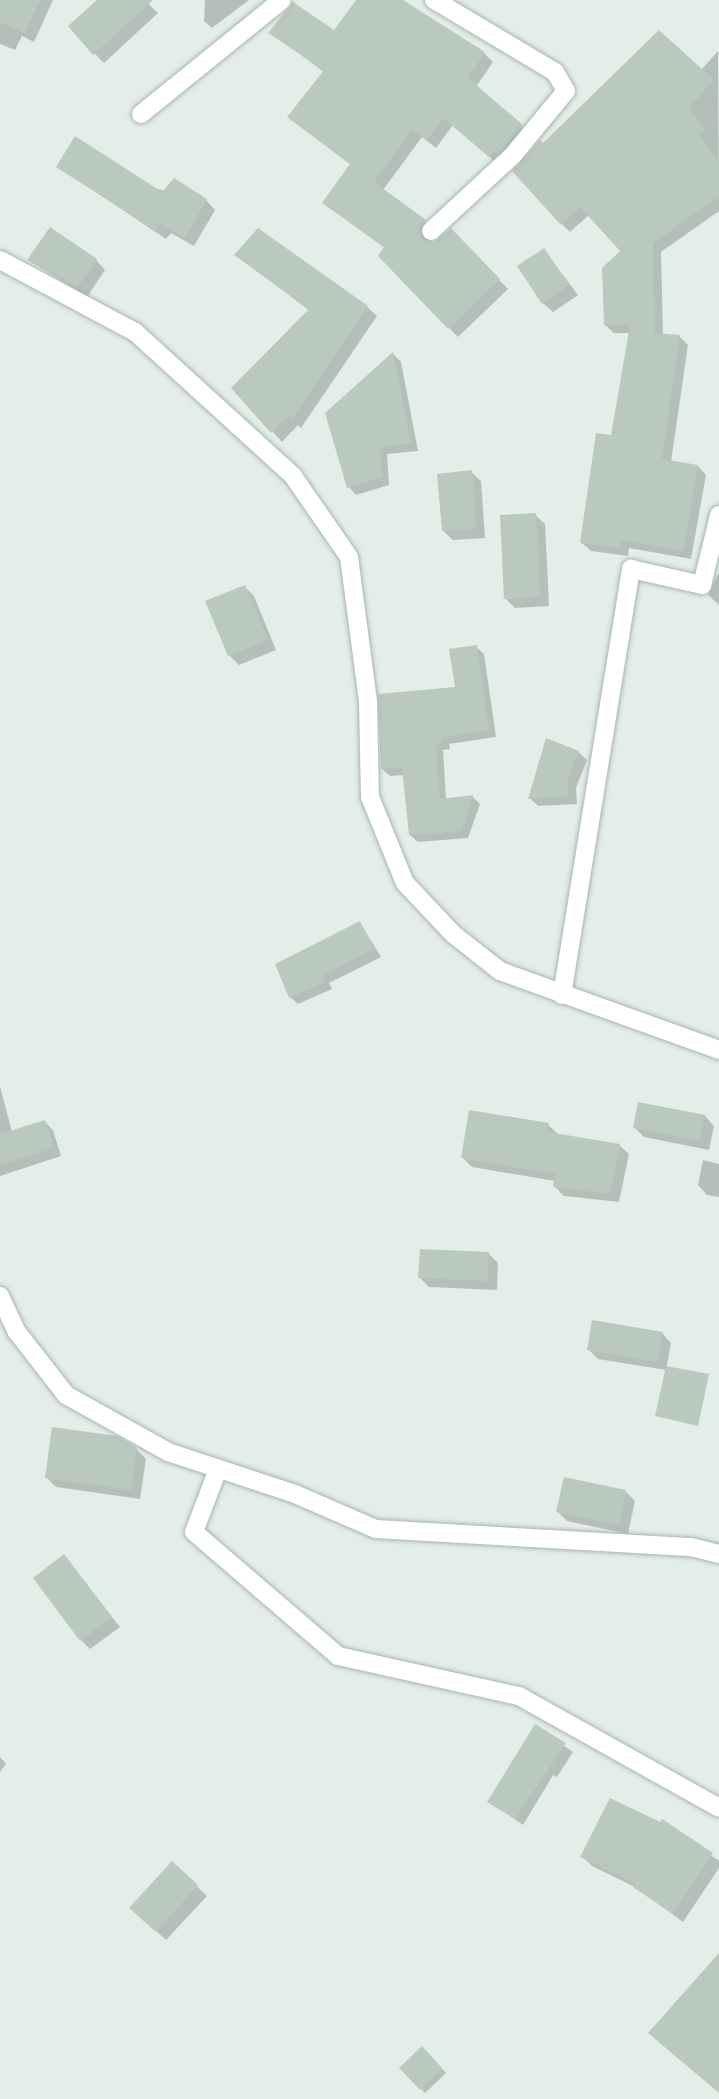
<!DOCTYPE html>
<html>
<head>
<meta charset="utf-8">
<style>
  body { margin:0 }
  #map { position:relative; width:719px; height:2099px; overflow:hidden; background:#e4eee8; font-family:Figtree,sans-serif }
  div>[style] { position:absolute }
  .shadow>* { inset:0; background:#0003 }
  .building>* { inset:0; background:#b9c9c0 }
  .roads { filter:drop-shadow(0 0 2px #a6b7ae) drop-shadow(0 0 2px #a6b7ae) }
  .minor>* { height:18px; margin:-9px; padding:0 9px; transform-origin:9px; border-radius:9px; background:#fff }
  span { translate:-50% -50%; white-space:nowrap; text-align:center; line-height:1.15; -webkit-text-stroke:4.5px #f5faf7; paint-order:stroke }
</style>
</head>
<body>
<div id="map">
  <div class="shadow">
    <i style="clip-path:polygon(0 0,53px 0,34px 42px,22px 36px,15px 50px,0 44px)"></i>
    <i style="clip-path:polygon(99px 0,144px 0,158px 13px,104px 63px,94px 53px)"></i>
    <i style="clip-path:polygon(205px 0,249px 0,212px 28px,204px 21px)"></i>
    <i style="clip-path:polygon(358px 0,400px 0,484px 53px,493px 62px,476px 87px,531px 135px,499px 165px,453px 125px,436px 148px,422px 137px,383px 190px,434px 230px,430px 242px,434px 243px,451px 230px,508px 289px,458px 337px,380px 256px,385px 248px,324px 203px,351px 165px,289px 117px,324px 72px,270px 32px,334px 32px)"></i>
    <i style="clip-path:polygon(718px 51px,719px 211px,661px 252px,663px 335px,679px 336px,688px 345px,671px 462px,698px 466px,706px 475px,691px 559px,629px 548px,628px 556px,591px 551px,582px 543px,612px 437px,630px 333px,614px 333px,605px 325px,623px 251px,589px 215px,570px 232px,562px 224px,544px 145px,701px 70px)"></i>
    <i style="clip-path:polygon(57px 166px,206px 200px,215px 210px,194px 246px,171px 233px,166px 239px)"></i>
    <i style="clip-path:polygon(544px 250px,578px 295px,553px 312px,543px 303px)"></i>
    <i style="clip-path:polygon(236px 255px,367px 307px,377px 316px,301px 428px,298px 425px,282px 442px,233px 388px,310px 311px)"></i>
    <i style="clip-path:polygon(29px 260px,96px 260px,105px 270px,87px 297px)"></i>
    <i style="clip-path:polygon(393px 354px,401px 362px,418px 451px,387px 454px,389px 485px,356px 495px,349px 487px)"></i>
    <i style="clip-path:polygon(471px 472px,481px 481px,485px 538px,453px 540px,443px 531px)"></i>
    <i style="clip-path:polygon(535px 515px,545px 524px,549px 606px,515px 608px,505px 598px)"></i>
    <i style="clip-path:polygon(718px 574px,719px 574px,719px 605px,708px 595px)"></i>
    <i style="clip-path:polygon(245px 587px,254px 596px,276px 650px,239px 665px,230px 656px,207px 602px)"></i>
    <i style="clip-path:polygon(476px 647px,484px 654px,496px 737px,449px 744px,450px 749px,443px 750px,446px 799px,473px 797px,480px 804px,468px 838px,418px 842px,410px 835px,404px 775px,390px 776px,382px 769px,456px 688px)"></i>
    <i style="clip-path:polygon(578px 752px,587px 760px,576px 788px,577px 804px,538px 806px,530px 798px)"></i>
    <i style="clip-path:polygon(360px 923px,381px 957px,329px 983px,332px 989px,298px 1004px,290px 997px)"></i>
    <i style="clip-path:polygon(0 1086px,12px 1132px,44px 1121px,53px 1130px,61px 1156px,0 1176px)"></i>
    <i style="clip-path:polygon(705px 1116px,714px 1126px,709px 1150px,644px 1137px,635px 1128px)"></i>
    <i style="clip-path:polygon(548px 1125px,558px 1134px,619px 1145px,629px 1154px,619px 1202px,564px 1196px,554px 1186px,555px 1181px,472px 1167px,463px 1158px)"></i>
    <i style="clip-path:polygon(703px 1160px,719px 1164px,719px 1197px,707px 1195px,698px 1185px)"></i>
    <i style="clip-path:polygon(489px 1254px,498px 1263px,497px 1290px,429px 1287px,420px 1278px)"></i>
    <i style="clip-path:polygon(662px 1333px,671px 1343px,666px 1370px,598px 1359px,588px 1349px)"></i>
    <i style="clip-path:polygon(136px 1449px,146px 1459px,140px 1499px,56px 1487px,47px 1478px)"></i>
    <i style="clip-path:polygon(625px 1491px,635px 1501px,628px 1534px,567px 1521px,557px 1511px)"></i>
    <i style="clip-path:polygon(64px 1556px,120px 1627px,90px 1649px,81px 1640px)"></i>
    <i style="clip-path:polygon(535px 1726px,573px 1752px,557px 1777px,553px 1775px,523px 1825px,489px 1801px)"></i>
    <i style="clip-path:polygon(0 1757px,6px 1764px,0 1772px)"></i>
    <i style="clip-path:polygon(662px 1821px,719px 1861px,719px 1868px,683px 1922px,635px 1887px,592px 1866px,582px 1856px)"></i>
    <i style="clip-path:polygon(172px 1863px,207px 1896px,166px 1940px,141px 1917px)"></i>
    <i style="clip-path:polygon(422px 2049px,446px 2073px,425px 2093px,402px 2068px)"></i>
  </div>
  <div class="building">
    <i style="clip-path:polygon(0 0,40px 0,24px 33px,0 22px)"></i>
    <i style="clip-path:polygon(97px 0,153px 0,93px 55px,68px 26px)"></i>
    <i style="clip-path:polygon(356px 0,403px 0,485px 52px,468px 78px,523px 125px,497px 155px,494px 151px,489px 157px,443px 118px,427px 140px,412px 129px,374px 182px,426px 220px,420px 228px,423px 239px,434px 242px,451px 228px,500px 279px,448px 329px,378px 256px,384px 247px,322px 203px,350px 164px,287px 117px,324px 70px,268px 33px,293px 2px,334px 30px)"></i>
    <i style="clip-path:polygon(659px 30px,714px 80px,689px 108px,705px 129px,699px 134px,719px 163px,719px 196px,653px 243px,655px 333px,680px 335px,662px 459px,698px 465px,683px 551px,621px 540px,619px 548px,580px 543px,596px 433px,611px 435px,630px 325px,604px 325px,602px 268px,620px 251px,580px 207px,561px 225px,512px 171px,540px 140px,543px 143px)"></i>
    <i style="clip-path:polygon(75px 136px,162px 192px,174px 178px,207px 199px,185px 238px,161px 224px,155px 230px,56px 167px)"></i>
    <i style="clip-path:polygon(50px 227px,97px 259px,77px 288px,27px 260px)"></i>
    <i style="clip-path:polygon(258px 228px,368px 306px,291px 420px,288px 416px,271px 433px,231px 388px,309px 309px,234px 255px)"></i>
    <i style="clip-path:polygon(544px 248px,569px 285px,542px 304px,517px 266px)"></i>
    <i style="clip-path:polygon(393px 352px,411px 443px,380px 447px,382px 477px,347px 488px,325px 413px)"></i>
    <i style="clip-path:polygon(472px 470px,476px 529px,442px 531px,437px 474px)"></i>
    <i style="clip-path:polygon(536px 513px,540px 597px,504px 599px,500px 515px)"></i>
    <i style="clip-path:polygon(245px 585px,268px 640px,228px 656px,205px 601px)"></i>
    <i style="clip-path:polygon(477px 645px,489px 730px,442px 737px,443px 742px,436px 743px,440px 799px,473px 795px,461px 831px,409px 835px,402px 768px,381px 769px,378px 694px,455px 687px,449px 649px)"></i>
    <i style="clip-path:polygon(546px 738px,579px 751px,568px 779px,569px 796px,528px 799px)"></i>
    <i style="clip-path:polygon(360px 921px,374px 949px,323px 975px,325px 982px,289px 998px,275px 964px)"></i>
    <i style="clip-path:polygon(638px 1102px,705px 1115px,700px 1141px,633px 1128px)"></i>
    <i style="clip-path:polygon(469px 1110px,549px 1123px,548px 1132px,620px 1144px,610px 1194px,553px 1187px,555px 1174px,461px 1158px)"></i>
    <i style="clip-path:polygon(45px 1120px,54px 1148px,0 1165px,0 1134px)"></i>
    <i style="clip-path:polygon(420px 1249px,489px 1252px,488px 1281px,418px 1278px)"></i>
    <i style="clip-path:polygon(592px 1320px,663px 1332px,657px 1362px,587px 1350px)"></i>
    <i style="clip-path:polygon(666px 1366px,709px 1374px,698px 1426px,655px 1416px)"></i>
    <i style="clip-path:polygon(52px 1427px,117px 1436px,137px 1448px,131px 1490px,45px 1478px)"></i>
    <i style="clip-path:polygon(564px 1477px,626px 1490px,619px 1525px,556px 1512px)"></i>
    <i style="clip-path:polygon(64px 1554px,112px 1617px,80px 1641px,33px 1578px)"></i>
    <i style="clip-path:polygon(535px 1724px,566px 1743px,515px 1819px,487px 1802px)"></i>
    <i style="clip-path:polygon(610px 1798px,660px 1822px,662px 1819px,713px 1853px,673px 1914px,633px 1887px,636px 1884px,580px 1857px)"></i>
    <i style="clip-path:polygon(172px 1861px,198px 1885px,156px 1932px,129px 1908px)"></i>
    <i style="clip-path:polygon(719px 1953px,719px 2093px,648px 2033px)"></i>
    <i style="clip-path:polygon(422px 2046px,442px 2068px,420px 2090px,399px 2068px)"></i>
  </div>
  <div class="roads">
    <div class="minor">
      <i style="left:141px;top:114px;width:181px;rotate:-39deg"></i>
      <i style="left:431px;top:231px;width:112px;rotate:-42.8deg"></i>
      <i style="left:513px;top:155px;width:83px;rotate:-50.4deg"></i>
      <i style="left:566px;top:91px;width:22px;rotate:-120deg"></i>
      <i style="left:555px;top:72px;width:141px;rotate:-149.2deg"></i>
      <i style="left:0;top:260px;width:153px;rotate:28.1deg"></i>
      <i style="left:135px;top:332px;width:214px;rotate:42.3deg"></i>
      <i style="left:293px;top:476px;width:98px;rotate:55.3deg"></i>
      <i style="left:349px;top:557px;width:146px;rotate:82.5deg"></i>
      <i style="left:368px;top:702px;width:95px;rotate:88.8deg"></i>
      <i style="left:370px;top:797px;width:93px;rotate:67.9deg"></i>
      <i style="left:405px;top:883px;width:70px;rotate:46.7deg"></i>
      <i style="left:453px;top:934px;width:60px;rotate:38.2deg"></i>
      <i style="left:500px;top:971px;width:233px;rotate:19.8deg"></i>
      <i style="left:562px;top:995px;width:432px;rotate:-80.8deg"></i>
      <i style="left:631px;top:569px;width:73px;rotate:12.7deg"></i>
      <i style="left:702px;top:585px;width:72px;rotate:-76.3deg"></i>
      <i style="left:0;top:1296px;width:40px;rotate:65deg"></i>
      <i style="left:17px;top:1332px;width:80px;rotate:52.1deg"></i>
      <i style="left:66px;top:1395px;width:117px;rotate:29.2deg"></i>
      <i style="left:168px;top:1452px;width:134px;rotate:18.3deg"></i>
      <i style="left:295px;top:1494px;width:88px;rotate:23.4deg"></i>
      <i style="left:376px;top:1529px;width:316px;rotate:3.3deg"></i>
      <i style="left:691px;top:1547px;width:29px;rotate:14deg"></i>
      <i style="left:218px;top:1469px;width:67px;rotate:110.9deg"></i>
      <i style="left:194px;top:1532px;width:190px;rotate:40.7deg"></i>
      <i style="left:338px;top:1656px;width:185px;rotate:12.5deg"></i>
      <i style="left:519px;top:1696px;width:229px;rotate:29.2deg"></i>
    </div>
  </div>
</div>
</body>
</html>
